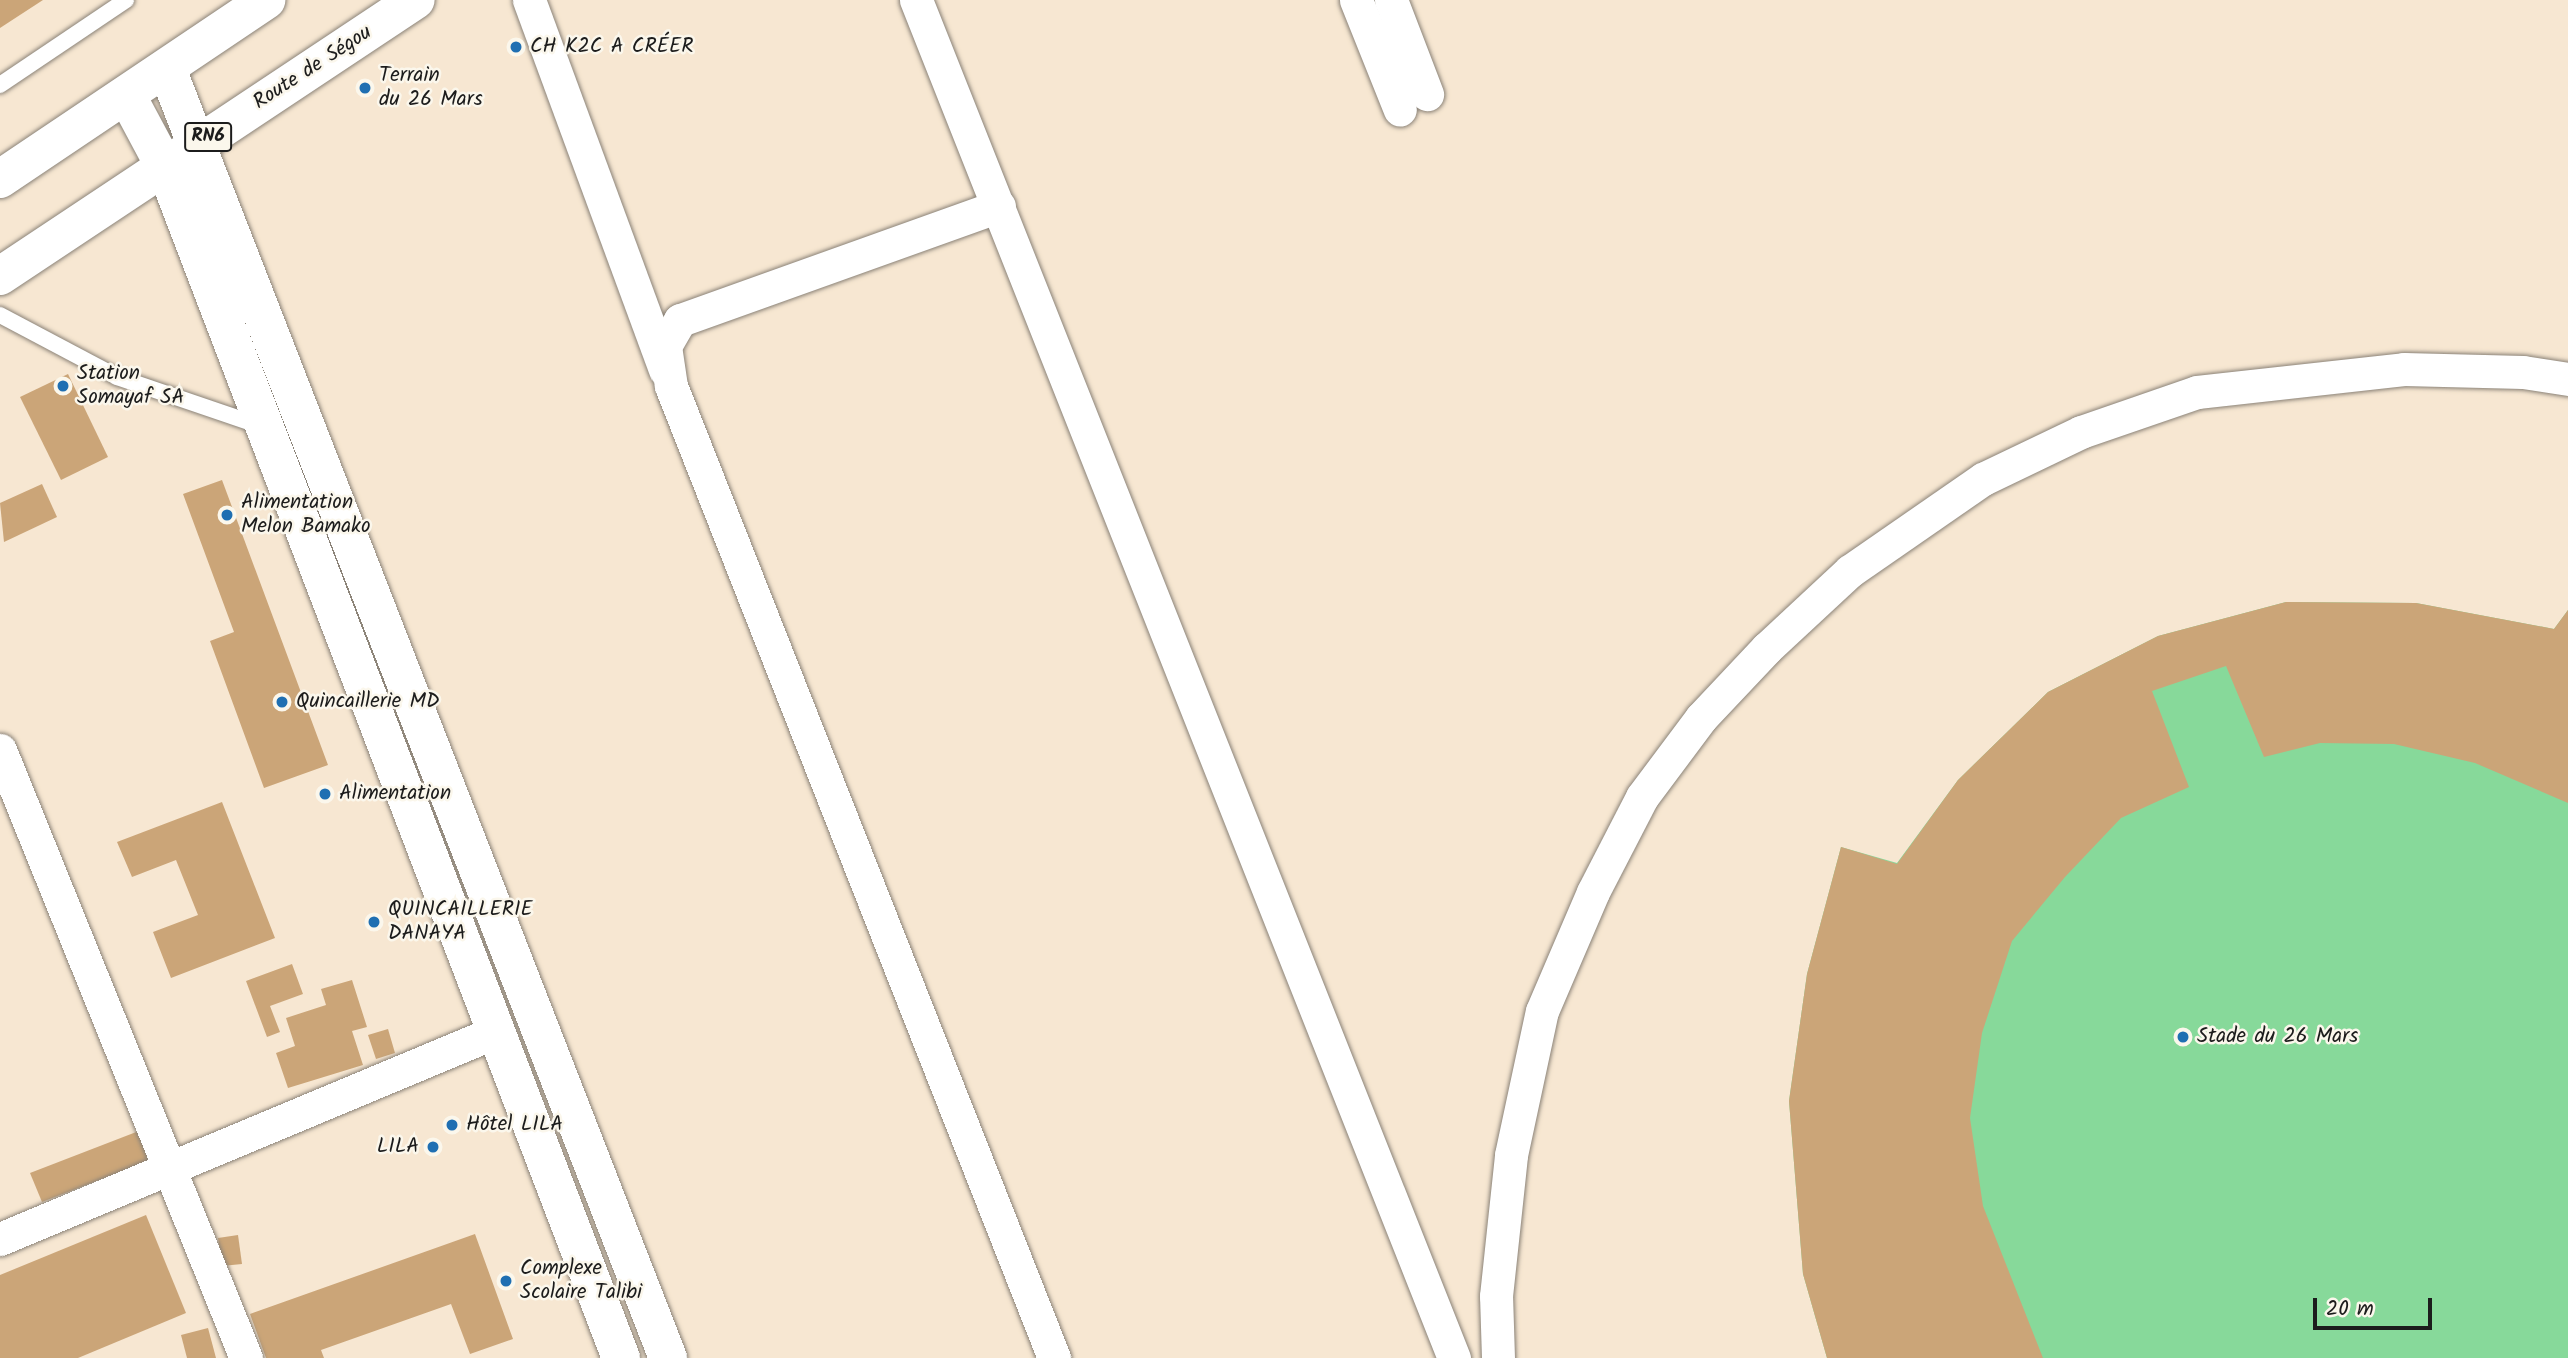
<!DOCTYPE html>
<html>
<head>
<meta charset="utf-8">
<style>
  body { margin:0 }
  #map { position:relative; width:2568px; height:1358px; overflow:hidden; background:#f7e7d2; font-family:Kalam,sans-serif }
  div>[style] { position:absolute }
  .green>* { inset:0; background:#87d99a }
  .building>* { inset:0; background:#cba578 }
  .roads { filter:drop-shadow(0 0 2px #8a8277) drop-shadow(0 0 2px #8a8277) }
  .lane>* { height:16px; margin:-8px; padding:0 8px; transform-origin:8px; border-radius:8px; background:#fff }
  .street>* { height:33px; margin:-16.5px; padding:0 16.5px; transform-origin:16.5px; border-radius:16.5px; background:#fff }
  .secondary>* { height:38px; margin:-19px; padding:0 19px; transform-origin:19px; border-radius:19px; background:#fff }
  .highway>* { height:38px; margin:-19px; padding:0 19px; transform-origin:19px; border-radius:19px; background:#fff }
  .dots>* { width:19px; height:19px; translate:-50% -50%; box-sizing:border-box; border:4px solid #fbf7ec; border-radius:50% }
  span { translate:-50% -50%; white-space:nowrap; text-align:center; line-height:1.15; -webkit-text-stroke:5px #fbf7ec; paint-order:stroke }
  .shield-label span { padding:2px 5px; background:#fbf7ec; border:2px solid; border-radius:5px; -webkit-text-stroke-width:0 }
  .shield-label { font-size:19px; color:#1c1c1c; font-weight:700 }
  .poi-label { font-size:21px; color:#1c1c1c }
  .left { translate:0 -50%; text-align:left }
  .right { translate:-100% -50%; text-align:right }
  .street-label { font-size:21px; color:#1c1c1c }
  .scale { position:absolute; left:2313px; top:1298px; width:119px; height:32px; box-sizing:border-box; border:4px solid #1c1c1c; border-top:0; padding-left:9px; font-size:21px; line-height:24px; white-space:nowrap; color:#1c1c1c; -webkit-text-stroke:5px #fbf7ec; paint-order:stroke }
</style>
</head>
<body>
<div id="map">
  <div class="green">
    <i style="clip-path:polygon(2286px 602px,2416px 603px,2554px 629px,2568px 610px,2568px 1358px,1827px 1358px,1803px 1274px,1789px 1101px,1807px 974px,1841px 847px,1897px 863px,1958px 780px,2048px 692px,2158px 636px)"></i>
  </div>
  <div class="building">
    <i style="clip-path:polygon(0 0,43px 0,0 28px)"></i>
    <i style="clip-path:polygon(68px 374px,108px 457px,61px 480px,20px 397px)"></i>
    <i style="clip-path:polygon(222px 480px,328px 765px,264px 788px,210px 641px,234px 632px,183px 494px)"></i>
    <i style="clip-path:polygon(42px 484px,57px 517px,4px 542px,0 503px)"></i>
    <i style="clip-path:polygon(2286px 602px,2416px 603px,2554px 629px,2568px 610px,2568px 803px,2475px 763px,2394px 744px,2320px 743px,2264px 757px,2226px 666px,2152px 691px,2189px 787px,2121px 818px,2065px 877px,2012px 941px,1982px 1033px,1970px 1118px,1983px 1206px,2043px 1358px,1827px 1358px,1803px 1274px,1789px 1101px,1807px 974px,1841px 847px,1897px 864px,1958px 780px,2048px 692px,2158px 636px)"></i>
    <i style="clip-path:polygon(222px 802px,275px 938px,171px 978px,153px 932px,198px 915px,176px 860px,132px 877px,117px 842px)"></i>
    <i style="clip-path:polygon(292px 964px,303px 994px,270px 1006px,280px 1032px,267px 1037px,246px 981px)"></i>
    <i style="clip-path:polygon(352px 980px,367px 1027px,352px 1031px,363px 1065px,288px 1088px,276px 1053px,295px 1046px,286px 1018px,326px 1005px,321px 989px)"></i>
    <i style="clip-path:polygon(388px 1029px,395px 1053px,376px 1059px,368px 1035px)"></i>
    <i style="clip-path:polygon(144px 1129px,156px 1158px,42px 1202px,30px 1173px)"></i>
    <i style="clip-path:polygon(146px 1215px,186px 1313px,78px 1358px,0 1358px,0 1275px)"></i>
    <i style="clip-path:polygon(475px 1234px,513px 1339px,470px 1354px,451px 1304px,321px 1350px,324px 1358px,266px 1358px,250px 1314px)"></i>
    <i style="clip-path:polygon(238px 1235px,242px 1264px,222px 1266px,218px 1238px)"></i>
    <i style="clip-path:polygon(208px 1328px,216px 1358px,187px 1358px,181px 1335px)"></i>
  </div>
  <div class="roads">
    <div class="lane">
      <i style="left:0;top:85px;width:152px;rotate:-34deg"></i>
      <i style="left:0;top:315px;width:132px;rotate:27.9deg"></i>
      <i style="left:117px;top:377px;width:152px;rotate:18.8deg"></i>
    </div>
    <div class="street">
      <i style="left:529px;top:0;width:394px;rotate:69.8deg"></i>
      <i style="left:916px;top:0;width:1461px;rotate:68.39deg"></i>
      <i style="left:1356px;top:0;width:118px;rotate:68.2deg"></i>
      <i style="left:1391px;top:0;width:101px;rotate:69deg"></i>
      <i style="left:999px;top:206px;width:339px;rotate:160.3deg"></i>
      <i style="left:680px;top:320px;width:30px;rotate:120deg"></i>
      <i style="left:665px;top:346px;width:40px;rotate:81.5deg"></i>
      <i style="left:671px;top:386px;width:1045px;rotate:68.49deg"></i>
      <i style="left:0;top:750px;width:656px;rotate:67.97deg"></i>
      <i style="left:0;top:1239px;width:537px;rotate:-22.69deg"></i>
      <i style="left:1498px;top:1358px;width:62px;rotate:-91.8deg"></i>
      <i style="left:1496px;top:1296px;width:142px;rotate:-83.9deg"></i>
      <i style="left:1511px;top:1155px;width:147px;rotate:-77.9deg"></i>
      <i style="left:1542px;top:1011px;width:129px;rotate:-66.8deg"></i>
      <i style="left:1593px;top:892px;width:107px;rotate:-62.7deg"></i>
      <i style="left:1642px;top:797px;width:99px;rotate:-53.2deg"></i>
      <i style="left:1701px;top:718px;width:96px;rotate:-46.7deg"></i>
      <i style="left:1767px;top:648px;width:113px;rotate:-42.9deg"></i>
      <i style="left:1850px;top:571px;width:162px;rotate:-34.7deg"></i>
      <i style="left:1983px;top:479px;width:109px;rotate:-25.6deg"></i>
      <i style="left:2081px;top:432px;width:123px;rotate:-19deg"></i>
      <i style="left:2197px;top:392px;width:208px;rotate:-6.3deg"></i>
      <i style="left:2404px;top:369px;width:119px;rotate:1.4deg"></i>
      <i style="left:2523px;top:372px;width:46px;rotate:8.8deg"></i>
    </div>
    <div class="secondary">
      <i style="left:167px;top:69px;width:1383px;rotate:68.76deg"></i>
      <i style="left:127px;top:96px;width:83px;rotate:61.9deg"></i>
      <i style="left:166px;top:169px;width:1273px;rotate:69.06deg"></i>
    </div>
    <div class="highway">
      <i style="left:0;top:179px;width:321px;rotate:-33.9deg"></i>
      <i style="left:0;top:276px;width:499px;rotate:-33.6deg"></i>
    </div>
  </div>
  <div class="dots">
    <i style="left:516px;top:47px;background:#1f6fb2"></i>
    <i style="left:365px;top:88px;background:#1f6fb2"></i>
    <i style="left:63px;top:386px;background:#1f6fb2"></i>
    <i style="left:227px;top:515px;background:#1f6fb2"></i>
    <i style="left:282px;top:702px;background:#1f6fb2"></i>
    <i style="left:325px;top:794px;background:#1f6fb2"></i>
    <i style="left:374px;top:922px;background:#1f6fb2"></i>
    <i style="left:2183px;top:1037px;background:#1f6fb2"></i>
    <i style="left:452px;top:1125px;background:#1f6fb2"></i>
    <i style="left:433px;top:1147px;background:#1f6fb2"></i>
    <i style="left:506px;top:1281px;background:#1f6fb2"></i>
  </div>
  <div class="shield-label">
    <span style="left:208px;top:137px">RN6</span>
  </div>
  <div class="poi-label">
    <span class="left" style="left:530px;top:47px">CH K2C A CRÉER</span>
    <span class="left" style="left:379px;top:88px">Terrain<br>du 26 Mars</span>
    <span class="left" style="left:77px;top:386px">Station<br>Somayaf SA</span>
    <span class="left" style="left:241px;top:515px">Alimentation<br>Melon Bamako</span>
    <span class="left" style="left:296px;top:702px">Quincaillerie MD</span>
    <span class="left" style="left:339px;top:794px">Alimentation</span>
    <span class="left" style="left:388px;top:922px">QUINCAILLERIE<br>DANAYA</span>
    <span class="left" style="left:2197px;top:1037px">Stade du 26 Mars</span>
    <span class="left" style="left:466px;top:1125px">Hôtel LILA</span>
    <span class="right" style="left:419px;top:1147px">LILA</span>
    <span class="left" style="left:520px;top:1281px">Complexe<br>Scolaire Talibi</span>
  </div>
  <div class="street-label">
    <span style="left:313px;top:68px;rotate:-33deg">Route de Ségou</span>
  </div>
  <div class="scale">20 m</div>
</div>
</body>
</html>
